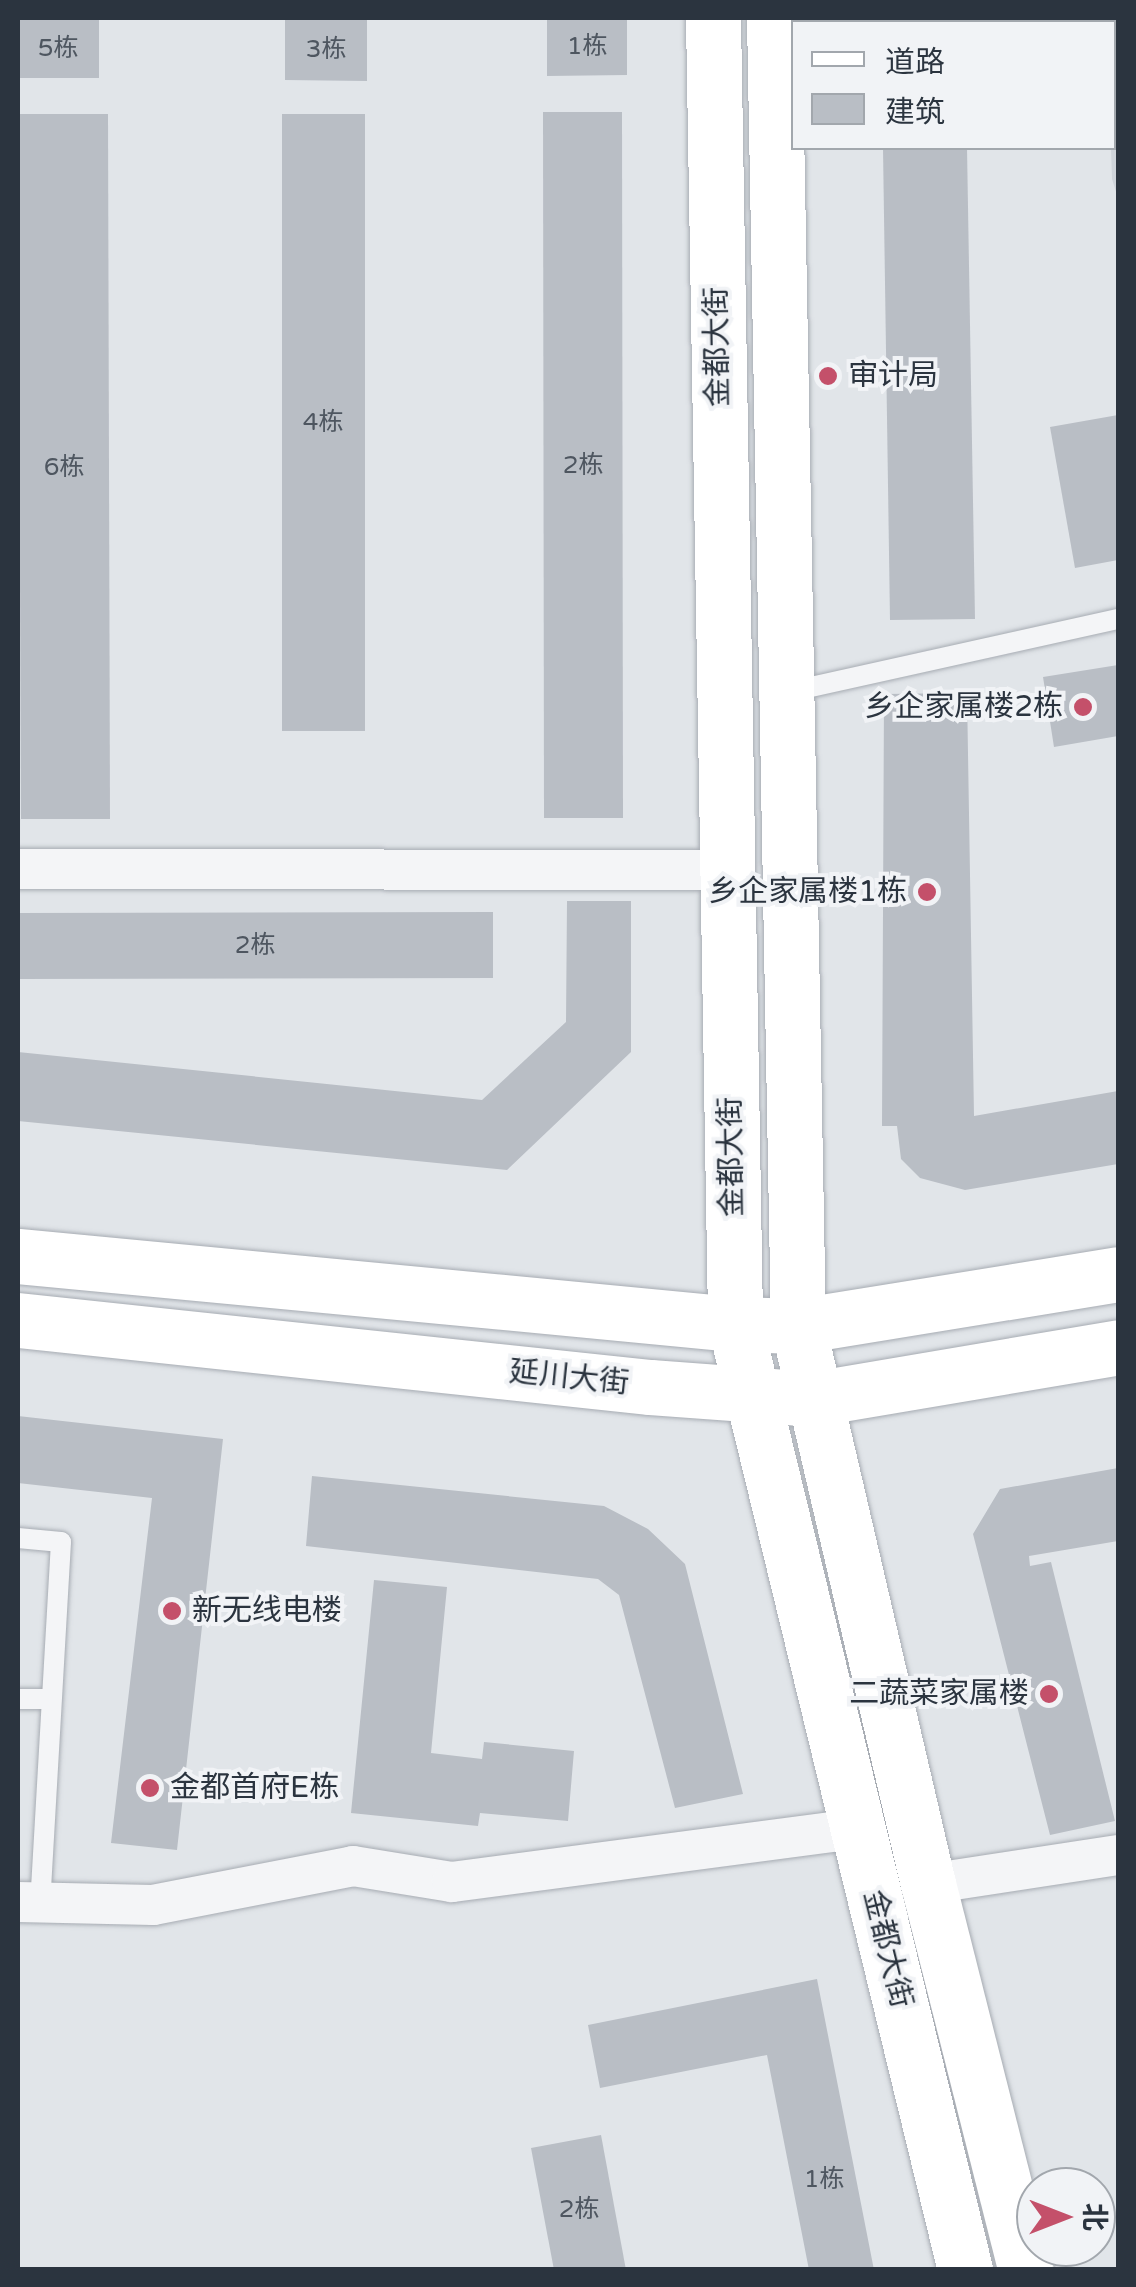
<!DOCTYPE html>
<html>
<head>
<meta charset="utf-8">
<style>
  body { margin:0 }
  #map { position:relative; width:1136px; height:2287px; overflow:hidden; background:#e1e5e9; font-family:"Varela Round","Noto Sans SC",sans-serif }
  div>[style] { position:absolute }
  .built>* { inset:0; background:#cfd4da }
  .building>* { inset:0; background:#b9bec5 }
  .roads { filter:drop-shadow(0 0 2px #a7acb3) drop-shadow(0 0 2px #a7acb3) }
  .service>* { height:20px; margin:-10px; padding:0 10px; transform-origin:10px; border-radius:10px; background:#f4f5f7 }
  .minor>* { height:40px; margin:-20px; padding:0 20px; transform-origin:20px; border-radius:20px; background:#f4f5f7 }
  .secondary>* { height:55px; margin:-27.5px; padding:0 27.5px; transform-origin:27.5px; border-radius:27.5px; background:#fff }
  .primary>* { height:55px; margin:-27.5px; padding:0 27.5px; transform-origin:27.5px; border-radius:27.5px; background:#fff }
  .dots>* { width:28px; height:28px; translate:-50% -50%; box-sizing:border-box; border:5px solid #f1f3f6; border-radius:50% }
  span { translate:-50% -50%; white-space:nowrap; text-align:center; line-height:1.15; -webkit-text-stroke:8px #f1f3f6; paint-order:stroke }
  .number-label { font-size:25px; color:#4e5660 }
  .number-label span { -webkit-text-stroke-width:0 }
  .street-label { font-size:30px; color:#2b343f }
  .poi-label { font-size:30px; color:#2b343f }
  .left { translate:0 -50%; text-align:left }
  .right { translate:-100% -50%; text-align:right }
  .frame { position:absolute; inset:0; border:20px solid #2b343f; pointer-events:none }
  .legend { position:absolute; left:791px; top:20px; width:325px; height:130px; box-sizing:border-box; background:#f1f3f6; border:2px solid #a2a7ad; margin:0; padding:12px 18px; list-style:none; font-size:30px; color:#2b343f }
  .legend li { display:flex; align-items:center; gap:20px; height:50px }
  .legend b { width:50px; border:2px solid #a2a7ad }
  .north { position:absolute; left:1016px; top:2167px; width:100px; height:100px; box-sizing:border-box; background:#f1f3f6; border:2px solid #a2a7ad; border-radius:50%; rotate:90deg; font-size:28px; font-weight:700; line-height:40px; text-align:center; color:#2b343f }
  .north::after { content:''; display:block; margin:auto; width:35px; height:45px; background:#c4506a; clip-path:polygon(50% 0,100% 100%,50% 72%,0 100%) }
</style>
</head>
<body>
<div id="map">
  <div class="built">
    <i style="clip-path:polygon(1106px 18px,1118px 18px,1118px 198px,1112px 179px,1111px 148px,1114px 22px,1106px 22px)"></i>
  </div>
  <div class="building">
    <i style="clip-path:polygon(18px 18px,99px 18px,99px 78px,18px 78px)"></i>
    <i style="clip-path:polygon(285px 18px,367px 18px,367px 81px,285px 80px)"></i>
    <i style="clip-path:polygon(547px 18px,627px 18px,627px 75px,547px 76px)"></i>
    <i style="clip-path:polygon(543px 112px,622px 112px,623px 818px,544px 818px)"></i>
    <i style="clip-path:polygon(18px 114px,108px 114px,110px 819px,21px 819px)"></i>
    <i style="clip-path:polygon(282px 114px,365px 114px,365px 731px,282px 731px)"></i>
    <i style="clip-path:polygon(883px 148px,967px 148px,975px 619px,890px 620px)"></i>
    <i style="clip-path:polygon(1118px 415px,1118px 560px,1075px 568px,1050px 427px)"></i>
    <i style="clip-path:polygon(1118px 665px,1118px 736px,1054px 747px,1043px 677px)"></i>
    <i style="clip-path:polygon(967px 693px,974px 1116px,1118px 1091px,1118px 1164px,965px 1190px,920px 1178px,901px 1159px,897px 1126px,882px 1126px,884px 694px)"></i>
    <i style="clip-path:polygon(567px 901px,631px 901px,631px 1052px,507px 1170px,18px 1121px,18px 1052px,482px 1100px,566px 1022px)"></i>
    <i style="clip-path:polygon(493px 912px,493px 978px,18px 979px,18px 913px)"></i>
    <i style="clip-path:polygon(18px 1416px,223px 1439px,177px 1850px,111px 1843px,152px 1498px,18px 1483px)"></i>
    <i style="clip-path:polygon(1118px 1468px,1118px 1541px,1029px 1556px,1030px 1566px,1051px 1562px,1115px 1821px,1050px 1835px,973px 1534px,1000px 1489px)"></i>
    <i style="clip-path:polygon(312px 1476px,604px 1506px,648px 1529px,685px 1564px,743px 1794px,675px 1808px,619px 1595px,598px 1579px,306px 1546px)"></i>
    <i style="clip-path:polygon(374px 1580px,447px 1587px,431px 1753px,482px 1759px,484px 1742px,574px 1751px,568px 1821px,480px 1813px,478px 1826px,351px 1813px)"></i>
    <i style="clip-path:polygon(817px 1979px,874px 2270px,809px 2270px,767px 2055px,600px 2088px,588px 2025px)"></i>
    <i style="clip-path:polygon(601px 2135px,626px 2270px,554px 2270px,531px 2148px)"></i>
  </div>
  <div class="roads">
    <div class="service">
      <i style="left:788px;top:692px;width:338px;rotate:-12.5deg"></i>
      <i style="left:18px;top:1538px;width:43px;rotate:5.3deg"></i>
      <i style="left:61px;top:1542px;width:362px;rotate:93.3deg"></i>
      <i style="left:18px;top:1699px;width:33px"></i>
    </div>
    <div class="minor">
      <i style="left:18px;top:869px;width:709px;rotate:0.08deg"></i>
      <i style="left:928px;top:1884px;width:192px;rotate:-8.7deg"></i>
      <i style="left:18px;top:1902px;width:135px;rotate:1.3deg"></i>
      <i style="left:153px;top:1905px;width:204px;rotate:-11deg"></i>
      <i style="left:353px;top:1866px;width:100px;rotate:9.2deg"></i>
      <i style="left:452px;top:1882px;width:408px;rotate:-7.5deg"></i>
    </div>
    <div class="secondary">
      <i style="left:713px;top:18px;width:1306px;rotate:89.03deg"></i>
      <i style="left:735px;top:1324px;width:974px;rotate:76.33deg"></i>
      <i style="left:774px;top:18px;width:1308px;rotate:88.95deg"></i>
      <i style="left:798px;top:1326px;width:573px;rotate:76.89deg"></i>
      <i style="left:928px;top:1884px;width:398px;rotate:75.8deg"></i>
    </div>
    <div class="primary">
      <i style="left:18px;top:1256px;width:720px;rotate:5.42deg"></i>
      <i style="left:735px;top:1324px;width:63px;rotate:1.8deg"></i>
      <i style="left:798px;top:1326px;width:324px;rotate:-9.2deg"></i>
      <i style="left:18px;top:1320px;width:636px;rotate:6.05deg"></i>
      <i style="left:650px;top:1387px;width:162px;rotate:4.2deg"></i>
      <i style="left:812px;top:1399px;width:310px;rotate:-9.6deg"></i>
    </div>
  </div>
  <div class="dots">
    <i style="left:828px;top:376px;background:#c4506a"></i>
    <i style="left:1083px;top:707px;background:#c4506a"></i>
    <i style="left:927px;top:892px;background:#c4506a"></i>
    <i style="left:172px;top:1611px;background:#c4506a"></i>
    <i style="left:1049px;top:1694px;background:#c4506a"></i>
    <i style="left:150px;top:1788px;background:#c4506a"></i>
  </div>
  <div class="number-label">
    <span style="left:587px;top:46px">1栋</span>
    <span style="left:58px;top:48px">5栋</span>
    <span style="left:326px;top:49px">3栋</span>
    <span style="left:323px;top:422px">4栋</span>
    <span style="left:583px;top:465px">2栋</span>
    <span style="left:64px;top:467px">6栋</span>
    <span style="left:255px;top:945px">2栋</span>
    <span style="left:824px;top:2179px">1栋</span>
    <span style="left:579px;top:2209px">2栋</span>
  </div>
  <div class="street-label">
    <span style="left:718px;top:347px;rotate:-91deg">金都大街</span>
    <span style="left:732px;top:1157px;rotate:-91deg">金都大街</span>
    <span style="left:569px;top:1378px;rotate:6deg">延川大街</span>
    <span style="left:887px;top:1949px;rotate:76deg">金都大街</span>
  </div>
  <div class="poi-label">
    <span class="left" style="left:848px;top:376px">审计局</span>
    <span class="right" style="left:1063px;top:707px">乡企家属楼2栋</span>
    <span class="right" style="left:907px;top:892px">乡企家属楼1栋</span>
    <span class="left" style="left:192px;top:1611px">新无线电楼</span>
    <span class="right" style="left:1029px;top:1694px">二蔬菜家属楼</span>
    <span class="left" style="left:170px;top:1788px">金都首府E栋</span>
  </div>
  <div class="frame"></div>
  <ul class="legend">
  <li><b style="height:12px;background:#fff"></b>道路</li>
  <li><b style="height:28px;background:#b9bec5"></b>建筑</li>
  </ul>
  <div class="north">北</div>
</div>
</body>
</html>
